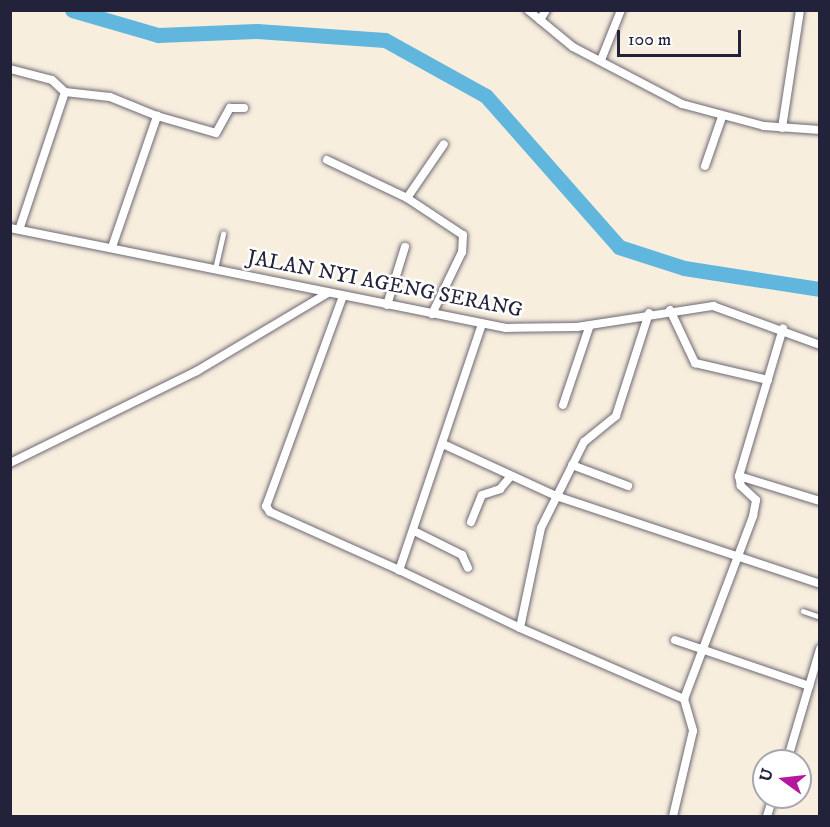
<!DOCTYPE html>
<html>
<head>
<meta charset="utf-8">
<style>
  body { margin:0 }
  #map { position:relative; width:830px; height:827px; overflow:hidden; background:#f8eede; font-family:"IM FELL DW Pica",serif }
  div>[style] { position:absolute }
  .river>* { height:15px; margin:-7.5px; padding:0 7.5px; transform-origin:7.5px; border-radius:7.5px; background:#60b6dd }
  .roads { filter:drop-shadow(0 0 2px #6d6974) drop-shadow(0 0 2px #6d6974) }
  .lane>* { height:4.5px; margin:-2.25px; padding:0 2.25px; transform-origin:2.25px; border-radius:2.25px; background:#fff }
  .street>* { height:8px; margin:-4px; padding:0 4px; transform-origin:4px; border-radius:4px; background:#fff }
  span { translate:-50% -50%; white-space:nowrap; text-align:center; line-height:1.15; -webkit-text-stroke:5px #fff; paint-order:stroke }
  .street-label { font-size:21px; color:#22223b }
  .frame { position:absolute; inset:0; border:12px solid #22223b; pointer-events:none }
  .north { position:absolute; left:752px; top:749px; width:60px; height:60px; box-sizing:border-box; background:#fff; border:2px solid #a7a7b1; border-radius:50%; rotate:285deg; font-size:16px; font-weight:700; line-height:24px; text-align:center; color:#22223b }
  .north::after { content:''; display:block; margin:auto; width:21px; height:27px; background:#b5179e; clip-path:polygon(50% 0,100% 100%,50% 72%,0 100%) }
  .scale { position:absolute; left:617px; top:30px; width:124px; height:27px; box-sizing:border-box; border:3px solid #22223b; border-top:0; padding-left:8px; font-size:18px; line-height:21px; white-space:nowrap; color:#22223b; -webkit-text-stroke:4px #fff; paint-order:stroke }
</style>
</head>
<body>
<div id="map">
  <div class="river">
    <i style="left:72px;top:10px;width:90px;rotate:16.2deg"></i>
    <i style="left:158px;top:35px;width:99px;rotate:-2.3deg"></i>
    <i style="left:257px;top:31px;width:128px;rotate:4deg"></i>
    <i style="left:385px;top:40px;width:115px;rotate:29deg"></i>
    <i style="left:486px;top:96px;width:201px;rotate:48.6deg"></i>
    <i style="left:619px;top:247px;width:68px;rotate:17.9deg"></i>
    <i style="left:684px;top:268px;width:138px;rotate:8.8deg"></i>
  </div>
  <div class="roads">
    <div class="lane">
      <i style="left:215px;top:269px;width:36px;rotate:-77deg"></i>
      <i style="left:803px;top:611px;width:18px;rotate:19deg"></i>
    </div>
    <div class="street">
      <i style="left:528px;top:10px;width:58px;rotate:39.4deg"></i>
      <i style="left:573px;top:47px;width:123px;rotate:27.6deg"></i>
      <i style="left:682px;top:104px;width:85px;rotate:15deg"></i>
      <i style="left:764px;top:126px;width:56px;rotate:4.1deg"></i>
      <i style="left:540px;top:20px;width:12px;rotate:-59deg"></i>
      <i style="left:601px;top:60px;width:54px;rotate:-68.2deg"></i>
      <i style="left:10px;top:69px;width:43px;rotate:14.7deg"></i>
      <i style="left:52px;top:80px;width:18px;rotate:43deg"></i>
      <i style="left:65px;top:92px;width:145px;rotate:108.4deg"></i>
      <i style="left:65px;top:92px;width:45px;rotate:6.3deg"></i>
      <i style="left:110px;top:97px;width:51px;rotate:22deg"></i>
      <i style="left:782px;top:128px;width:119px;rotate:-81.3deg"></i>
      <i style="left:327px;top:160px;width:89px;rotate:25.4deg"></i>
      <i style="left:407px;top:198px;width:67px;rotate:33.5deg"></i>
      <i style="left:463px;top:235px;width:17px;rotate:93deg"></i>
      <i style="left:462px;top:252px;width:69px;rotate:115.8deg"></i>
      <i style="left:705px;top:166px;width:52px;rotate:-70.9deg"></i>
      <i style="left:407px;top:198px;width:65px;rotate:-55.6deg"></i>
      <i style="left:10px;top:228px;width:506px;rotate:11.4deg"></i>
      <i style="left:506px;top:328px;width:71px;rotate:-0.8deg"></i>
      <i style="left:577px;top:327px;width:138px;rotate:-8.8deg"></i>
      <i style="left:713px;top:306px;width:114px;rotate:20deg"></i>
      <i style="left:112px;top:247px;width:139px;rotate:-71deg"></i>
      <i style="left:157px;top:116px;width:61px;rotate:16.1deg"></i>
      <i style="left:216px;top:133px;width:29px;rotate:-61deg"></i>
      <i style="left:230px;top:108px;width:14px"></i>
      <i style="left:343px;top:296px;width:224px;rotate:110.1deg"></i>
      <i style="left:266px;top:506px;width:7px;rotate:56deg"></i>
      <i style="left:270px;top:512px;width:141px;rotate:24.2deg"></i>
      <i style="left:387px;top:305px;width:61px;rotate:-72.8deg"></i>
      <i style="left:670px;top:310px;width:59px;rotate:64.7deg"></i>
      <i style="left:695px;top:363px;width:75px;rotate:13.1deg"></i>
      <i style="left:649px;top:313px;width:108px;rotate:107.8deg"></i>
      <i style="left:616px;top:416px;width:41px;rotate:140.9deg"></i>
      <i style="left:584px;top:442px;width:96px;rotate:116.6deg"></i>
      <i style="left:541px;top:528px;width:102px;rotate:101.9deg"></i>
      <i style="left:520px;top:628px;width:179px;rotate:23.4deg"></i>
      <i style="left:684px;top:699px;width:33px;rotate:74deg"></i>
      <i style="left:693px;top:731px;width:87px;rotate:103.2deg"></i>
      <i style="left:482px;top:324px;width:260px;rotate:108.6deg"></i>
      <i style="left:399px;top:570px;width:134px;rotate:25.6deg"></i>
      <i style="left:563px;top:405px;width:84px;rotate:-71.4deg"></i>
      <i style="left:445px;top:445px;width:122px;rotate:24.7deg"></i>
      <i style="left:556px;top:496px;width:278px;rotate:18.4deg"></i>
      <i style="left:10px;top:463px;width:208px;rotate:-26.2deg"></i>
      <i style="left:197px;top:371px;width:152px;rotate:-30.8deg"></i>
      <i style="left:572px;top:465px;width:60px;rotate:20.6deg"></i>
      <i style="left:739px;top:476px;width:85px;rotate:17.2deg"></i>
      <i style="left:471px;top:522px;width:29px;rotate:-68deg"></i>
      <i style="left:482px;top:495px;width:19px;rotate:-18deg"></i>
      <i style="left:500px;top:489px;width:17px;rotate:-50deg"></i>
      <i style="left:414px;top:531px;width:54px;rotate:26.6deg"></i>
      <i style="left:462px;top:555px;width:14px;rotate:65deg"></i>
      <i style="left:675px;top:640px;width:142px;rotate:18.9deg"></i>
      <i style="left:684px;top:699px;width:196px;rotate:-69.3deg"></i>
      <i style="left:753px;top:516px;width:16px;rotate:-79deg"></i>
      <i style="left:756px;top:500px;width:21px;rotate:-137deg"></i>
      <i style="left:741px;top:486px;width:10px;rotate:-101deg"></i>
      <i style="left:739px;top:476px;width:154px;rotate:-73.4deg"></i>
      <i style="left:787px;top:761px;width:117px;rotate:-73.6deg"></i>
      <i style="left:767px;top:816px;width:20px;rotate:-72deg"></i>
    </div>
  </div>
  <div class="street-label">
    <span style="left:385px;top:284px;rotate:11deg">JALAN NYI AGENG SERANG</span>
  </div>
  <div class="frame"></div>
  <div class="north">U</div>
  <div class="scale">100 m</div>
</div>
</body>
</html>
